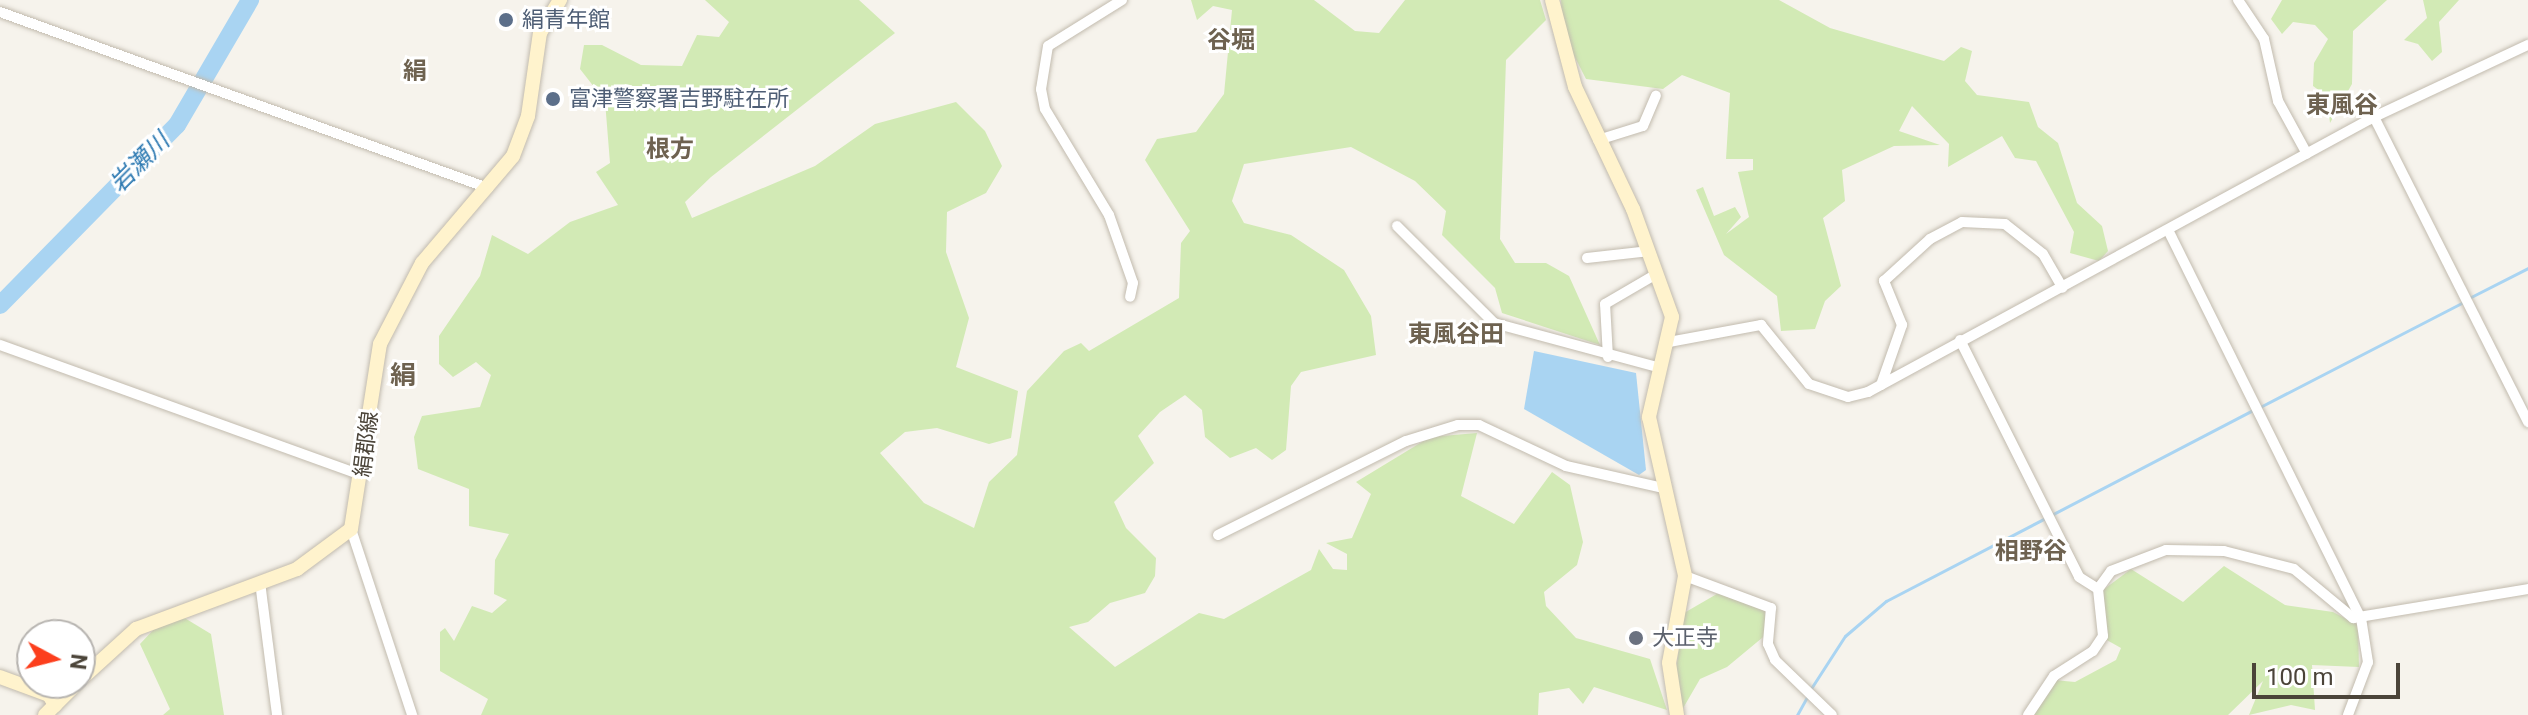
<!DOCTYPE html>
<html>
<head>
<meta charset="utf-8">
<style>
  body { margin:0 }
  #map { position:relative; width:2528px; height:715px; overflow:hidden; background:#f6f3ec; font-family:Roboto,"Noto Sans JP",sans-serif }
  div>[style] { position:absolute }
  .green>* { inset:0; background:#d2eab5 }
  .water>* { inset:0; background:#a9d4f2 }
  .stream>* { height:3px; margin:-1.5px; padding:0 1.5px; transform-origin:1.5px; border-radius:1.5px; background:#a9d4f2 }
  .river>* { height:18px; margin:-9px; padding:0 9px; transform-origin:9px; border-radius:9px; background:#a9d4f2 }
  .roads { filter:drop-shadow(0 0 2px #c2bbae) drop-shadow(0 0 2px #c2bbae) }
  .street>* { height:10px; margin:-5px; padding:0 5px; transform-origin:5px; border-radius:5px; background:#fff }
  .secondary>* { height:14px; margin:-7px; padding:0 7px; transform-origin:7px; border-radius:7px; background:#fff3cd }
  .dots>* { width:22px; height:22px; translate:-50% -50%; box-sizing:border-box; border:4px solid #fff; border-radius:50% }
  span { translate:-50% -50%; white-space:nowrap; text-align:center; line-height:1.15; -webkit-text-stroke:6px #fff; paint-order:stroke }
  .service-label { font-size:22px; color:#4e5e75 }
  .left { translate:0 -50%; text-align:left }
  .street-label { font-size:22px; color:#4b4439 }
  .worship-label { font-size:22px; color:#5b616d }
  .neighbourhood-label { font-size:24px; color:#6e6250; font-weight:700 }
  .water-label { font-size:24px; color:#2e7ab2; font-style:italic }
  .quarter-label { font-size:26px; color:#6e6250; font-weight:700 }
  .north { position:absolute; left:16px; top:619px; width:80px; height:80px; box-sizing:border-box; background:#fff; border:2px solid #b7b4b0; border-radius:50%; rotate:97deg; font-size:22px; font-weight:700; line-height:32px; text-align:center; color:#4b4439 }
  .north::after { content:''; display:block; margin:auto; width:28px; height:36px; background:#fc3f1d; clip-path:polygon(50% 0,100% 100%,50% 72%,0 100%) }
  .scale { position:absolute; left:2252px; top:663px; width:148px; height:36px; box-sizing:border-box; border:4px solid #4b4439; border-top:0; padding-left:10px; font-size:24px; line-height:28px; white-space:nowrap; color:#4b4439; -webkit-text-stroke:6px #fff; paint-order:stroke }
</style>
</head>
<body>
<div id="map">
  <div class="green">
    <i style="clip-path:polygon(705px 0,859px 0,895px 33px,711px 177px,685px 202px,692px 218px,815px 166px,875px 124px,956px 102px,985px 131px,1002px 166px,986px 193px,947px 212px,946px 252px,969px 318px,956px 367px,1018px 391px,1011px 438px,989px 444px,937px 428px,905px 432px,880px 453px,924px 503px,974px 528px,989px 482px,1017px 455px,1027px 391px,1064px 351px,1081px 343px,1089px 351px,1179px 298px,1181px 243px,1190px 231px,1145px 160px,1157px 139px,1196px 132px,1224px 94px,1232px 10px,1213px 6px,1197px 20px,1191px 0,1314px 0,1355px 31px,1379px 33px,1405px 0,1540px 0,1546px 20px,1506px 60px,1500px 239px,1515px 263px,1546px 263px,1569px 276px,1600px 345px,1502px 313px,1495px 288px,1442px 235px,1446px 211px,1415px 181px,1351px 147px,1244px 164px,1232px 201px,1244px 223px,1291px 235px,1344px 270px,1371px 316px,1376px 355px,1301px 372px,1291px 386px,1286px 450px,1272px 460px,1256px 448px,1230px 458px,1205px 437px,1202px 410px,1185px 395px,1160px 412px,1138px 436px,1154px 463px,1114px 502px,1126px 528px,1156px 558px,1155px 576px,1145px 593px,1110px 603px,1088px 622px,1069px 627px,1115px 667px,1199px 613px,1224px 619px,1311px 570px,1319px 549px,1333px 569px,1347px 570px,1347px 554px,1326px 543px,1352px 538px,1371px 494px,1356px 482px,1430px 437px,1477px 433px,1461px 496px,1514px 524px,1552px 472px,1570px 485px,1583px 542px,1577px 565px,1544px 592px,1546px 606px,1576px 638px,1650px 659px,1667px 710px,1594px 687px,1583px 704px,1569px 688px,1539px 693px,1538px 715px,481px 715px,488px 699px,440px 671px,440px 632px,445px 628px,454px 641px,472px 606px,492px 613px,507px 600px,494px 594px,495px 560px,509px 534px,469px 526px,469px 489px,418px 469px,414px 437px,422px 416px,480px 407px,491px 375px,476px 362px,453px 377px,439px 364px,439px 336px,480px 276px,492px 235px,528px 254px,570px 222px,618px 205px,596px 172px,610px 163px,605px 101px,580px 69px,584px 45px,602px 45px,641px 65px,682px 66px,697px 35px,719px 37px,729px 22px)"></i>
    <i style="clip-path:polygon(1561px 0,1779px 0,1830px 28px,1944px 61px,1961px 47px,1972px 51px,1965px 81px,1977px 95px,2029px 102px,2038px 127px,2058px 143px,2077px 203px,2102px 226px,2108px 251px,2099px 261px,2070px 253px,2074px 232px,2036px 161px,2015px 158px,2002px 136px,1948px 167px,1949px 144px,1912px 106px,1899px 131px,1940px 145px,1894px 146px,1842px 170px,1845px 201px,1823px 218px,1841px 286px,1825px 301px,1815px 329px,1781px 331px,1777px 296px,1724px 255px,1696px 190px,1703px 187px,1714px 216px,1735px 207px,1741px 217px,1726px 234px,1749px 217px,1738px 172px,1753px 170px,1753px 159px,1726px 159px,1730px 93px,1682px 75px,1663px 89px,1586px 79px,1563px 34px)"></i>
    <i style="clip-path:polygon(2282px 0,2387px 0,2353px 31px,2352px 84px,2330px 123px,2327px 96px,2313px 86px,2314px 63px,2328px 39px,2315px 25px,2293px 22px,2282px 34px,2271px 19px)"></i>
    <i style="clip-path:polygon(2423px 0,2459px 0,2439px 22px,2442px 52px,2432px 61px,2418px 44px,2404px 40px,2427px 18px)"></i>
    <i style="clip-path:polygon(2224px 566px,2285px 605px,2333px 612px,2358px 625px,2359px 667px,2312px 665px,2315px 710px,2291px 705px,2249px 715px,2263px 681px,2228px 715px,2032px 715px,2054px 680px,2075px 682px,2116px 660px,2121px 648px,2105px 639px,2103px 590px,2131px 569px,2183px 602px)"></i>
    <i style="clip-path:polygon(1722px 591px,1765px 610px,1768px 633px,1727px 667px,1700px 679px,1682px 710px,1675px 677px,1684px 613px)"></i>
    <i style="clip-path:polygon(183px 617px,211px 634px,224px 715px,163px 715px,170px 709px,140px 644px,156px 627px)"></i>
  </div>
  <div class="water">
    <i style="clip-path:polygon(1534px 351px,1636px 373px,1646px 470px,1639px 475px,1524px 409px)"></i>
  </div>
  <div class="stream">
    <i style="left:2469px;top:298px;width:66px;rotate:-27deg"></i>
    <i style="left:2260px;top:407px;width:229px;rotate:-27.3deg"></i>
    <i style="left:1810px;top:690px;width:64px;rotate:-57.1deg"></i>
    <i style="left:1845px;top:636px;width:54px;rotate:-40.5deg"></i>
    <i style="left:1886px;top:601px;width:414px;rotate:-27.5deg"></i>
    <i style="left:1797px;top:715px;width:21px;rotate:-61deg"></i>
  </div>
  <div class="river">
    <i style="left:0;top:305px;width:252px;rotate:-45.5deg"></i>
    <i style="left:177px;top:125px;width:145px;rotate:-59.7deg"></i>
  </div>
  <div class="roads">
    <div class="street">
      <i style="left:1122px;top:0;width:87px;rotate:148.1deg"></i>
      <i style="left:1048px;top:46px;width:44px;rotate:99.2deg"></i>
      <i style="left:1041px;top:89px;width:20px;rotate:79deg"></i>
      <i style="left:1045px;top:109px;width:124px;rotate:58.9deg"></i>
      <i style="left:1109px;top:215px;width:72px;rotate:70.6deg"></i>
      <i style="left:1133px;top:283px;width:14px;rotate:102deg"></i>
      <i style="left:2238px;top:0;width:47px;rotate:56.3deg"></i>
      <i style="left:2264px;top:39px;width:64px;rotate:77.3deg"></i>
      <i style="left:2278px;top:101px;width:60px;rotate:61.3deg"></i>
      <i style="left:0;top:12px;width:519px;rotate:19.83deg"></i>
      <i style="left:2374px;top:117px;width:342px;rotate:63.2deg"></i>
      <i style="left:1598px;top:140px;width:47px;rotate:-17.3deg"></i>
      <i style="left:1643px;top:126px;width:33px;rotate:-67deg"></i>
      <i style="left:1397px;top:226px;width:137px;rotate:45deg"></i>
      <i style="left:1494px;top:323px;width:169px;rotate:15.1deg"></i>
      <i style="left:2170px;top:234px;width:429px;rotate:63.6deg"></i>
      <i style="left:2361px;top:618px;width:45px;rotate:81deg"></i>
      <i style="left:2368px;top:662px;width:57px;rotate:110.7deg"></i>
      <i style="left:1587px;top:258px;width:63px;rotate:-6.3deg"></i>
      <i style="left:1960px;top:340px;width:265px;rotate:63.3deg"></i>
      <i style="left:2079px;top:577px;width:22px;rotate:32deg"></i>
      <i style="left:1669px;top:342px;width:94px;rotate:-10.5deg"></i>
      <i style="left:1761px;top:325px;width:76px;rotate:50.9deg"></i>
      <i style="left:1809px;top:384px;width:41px;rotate:18.4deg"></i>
      <i style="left:1848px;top:397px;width:21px;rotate:-14deg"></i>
      <i style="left:1868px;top:392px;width:576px;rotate:-28.52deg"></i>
      <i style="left:2374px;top:117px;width:170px;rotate:-25.1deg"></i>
      <i style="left:0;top:345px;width:385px;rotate:19.8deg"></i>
      <i style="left:1608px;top:357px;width:53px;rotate:-93.2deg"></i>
      <i style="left:1605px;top:304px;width:61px;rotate:-30.3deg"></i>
      <i style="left:1881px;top:385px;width:64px;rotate:-70.7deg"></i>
      <i style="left:1902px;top:325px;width:48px;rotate:-112.2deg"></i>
      <i style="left:1884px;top:281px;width:62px;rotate:-42.4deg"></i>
      <i style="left:1930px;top:239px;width:36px;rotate:-28deg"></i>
      <i style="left:1962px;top:222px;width:43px;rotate:2.7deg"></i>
      <i style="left:2005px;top:224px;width:48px;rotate:38.3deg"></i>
      <i style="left:2043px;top:254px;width:39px;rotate:60deg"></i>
      <i style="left:351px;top:529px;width:196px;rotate:71.8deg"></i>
      <i style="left:1218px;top:535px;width:210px;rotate:-26.6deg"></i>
      <i style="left:1406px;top:441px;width:54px;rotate:-17.1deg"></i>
      <i style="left:1458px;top:425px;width:21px"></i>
      <i style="left:1479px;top:425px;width:96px;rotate:25.2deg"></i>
      <i style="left:1566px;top:466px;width:99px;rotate:12.8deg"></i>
      <i style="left:1685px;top:576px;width:92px;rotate:20.4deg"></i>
      <i style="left:1771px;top:608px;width:36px;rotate:95deg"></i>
      <i style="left:1768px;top:644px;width:17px;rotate:66deg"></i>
      <i style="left:1775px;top:660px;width:79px;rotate:44deg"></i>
      <i style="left:260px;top:582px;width:134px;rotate:82.7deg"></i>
      <i style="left:2028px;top:715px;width:47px;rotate:-56.3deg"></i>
      <i style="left:2054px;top:676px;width:46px;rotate:-32.7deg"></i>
      <i style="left:2093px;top:651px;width:18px;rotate:-56deg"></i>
      <i style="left:2103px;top:636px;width:47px;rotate:-96.1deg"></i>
      <i style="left:2098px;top:589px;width:22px;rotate:-54deg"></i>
      <i style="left:2111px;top:571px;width:59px;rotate:-20.9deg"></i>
      <i style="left:2166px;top:550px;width:58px;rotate:1deg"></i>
      <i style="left:2224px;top:551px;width:72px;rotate:14.4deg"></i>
      <i style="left:2294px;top:569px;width:77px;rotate:39.7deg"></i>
      <i style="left:2353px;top:618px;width:177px;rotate:-9.4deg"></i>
    </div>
    <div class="secondary">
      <i style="left:1552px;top:0;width:90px;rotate:75.2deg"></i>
      <i style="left:1575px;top:87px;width:135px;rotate:64.6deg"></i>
      <i style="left:1633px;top:209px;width:115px;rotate:70.1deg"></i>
      <i style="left:1672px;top:317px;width:103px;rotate:103deg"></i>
      <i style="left:1649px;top:417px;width:163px;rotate:77.2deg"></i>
      <i style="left:1685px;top:576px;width:88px;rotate:100.4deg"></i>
      <i style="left:1669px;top:663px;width:53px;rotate:81.3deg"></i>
      <i style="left:0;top:677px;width:52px;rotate:20.2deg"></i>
      <i style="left:49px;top:695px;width:12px;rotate:59deg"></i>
      <i style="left:80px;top:680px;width:76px;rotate:-42.3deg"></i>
      <i style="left:136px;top:629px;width:172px;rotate:-20.4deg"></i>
      <i style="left:297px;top:569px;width:67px;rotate:-36.5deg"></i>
      <i style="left:351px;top:529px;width:187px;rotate:-81.1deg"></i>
      <i style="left:380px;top:344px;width:91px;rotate:-62.6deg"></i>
      <i style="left:422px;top:263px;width:140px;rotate:-49.6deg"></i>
      <i style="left:513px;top:156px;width:43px;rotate:-69.4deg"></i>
      <i style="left:528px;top:116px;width:84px;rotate:-81.8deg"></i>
      <i style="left:540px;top:33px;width:39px;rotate:-59deg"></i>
      <i style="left:45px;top:715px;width:45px;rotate:-45deg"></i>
    </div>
  </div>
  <div class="dots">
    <i style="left:506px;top:20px;background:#5c6f8a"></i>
    <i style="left:553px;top:99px;background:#5c6f8a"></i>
    <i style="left:1636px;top:638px;background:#6b7280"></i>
  </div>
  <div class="service-label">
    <span class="left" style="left:522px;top:20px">絹青年館</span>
    <span class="left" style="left:569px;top:99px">富津警察署吉野駐在所</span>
  </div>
  <div class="street-label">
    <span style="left:366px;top:444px;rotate:-83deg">絹郡線</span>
  </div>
  <div class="worship-label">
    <span class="left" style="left:1652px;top:638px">大正寺</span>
  </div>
  <div class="neighbourhood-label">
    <span style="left:1231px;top:41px">谷堀</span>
    <span style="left:415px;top:72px">絹</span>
    <span style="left:2342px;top:106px">東風谷</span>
    <span style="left:670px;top:150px">根方</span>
    <span style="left:1456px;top:335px">東風谷田</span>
    <span style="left:2031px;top:552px">相野谷</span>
  </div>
  <div class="water-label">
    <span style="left:140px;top:163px;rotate:-45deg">岩瀬川</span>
  </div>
  <div class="quarter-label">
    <span style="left:403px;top:376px">絹</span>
  </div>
  <div class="north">N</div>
  <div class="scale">100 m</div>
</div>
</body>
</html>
